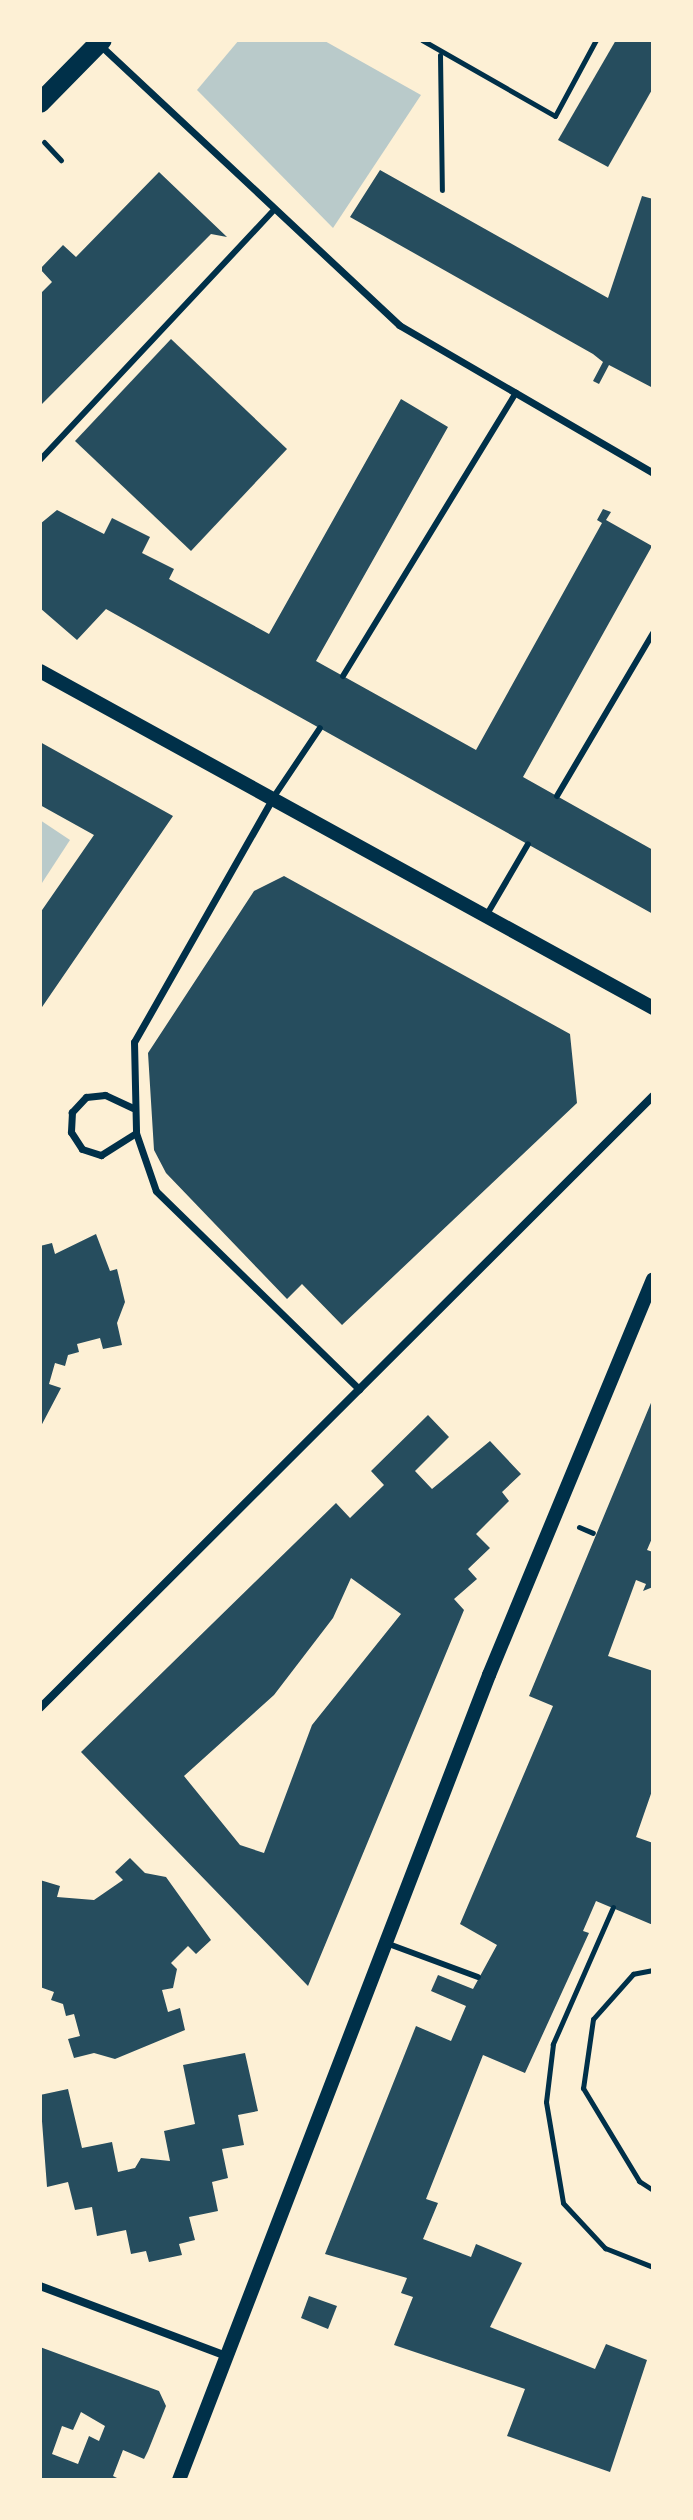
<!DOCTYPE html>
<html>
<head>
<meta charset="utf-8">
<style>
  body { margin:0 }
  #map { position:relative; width:693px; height:2520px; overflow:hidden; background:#fdf0d5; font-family:Barlow,sans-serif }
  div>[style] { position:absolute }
  .green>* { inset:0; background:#b9caca }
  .building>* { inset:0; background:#264d5e }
  .path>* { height:5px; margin:-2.5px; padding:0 2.5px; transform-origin:2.5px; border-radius:2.5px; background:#003049 }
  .service>* { height:6px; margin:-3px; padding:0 3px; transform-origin:3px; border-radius:3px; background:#003049 }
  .pedestrian>* { height:7px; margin:-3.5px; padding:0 3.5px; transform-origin:3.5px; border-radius:3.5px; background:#003049 }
  .minor>* { height:8px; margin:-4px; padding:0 4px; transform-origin:4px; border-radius:4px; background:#003049 }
  .tertiary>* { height:14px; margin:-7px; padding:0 7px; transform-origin:7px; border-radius:7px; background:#003049 }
  .primary>* { height:20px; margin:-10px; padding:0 10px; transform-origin:10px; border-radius:10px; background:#003049 }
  span { translate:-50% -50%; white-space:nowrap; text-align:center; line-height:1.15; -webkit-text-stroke:7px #fdf0d5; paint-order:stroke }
  .frame { position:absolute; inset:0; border:42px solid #fdf0d5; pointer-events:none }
</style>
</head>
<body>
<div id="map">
  <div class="green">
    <i style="clip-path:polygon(239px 40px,323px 40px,421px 95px,333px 228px,197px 90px)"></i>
    <i style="clip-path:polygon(40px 820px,70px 840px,40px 886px)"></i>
  </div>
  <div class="building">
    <i style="clip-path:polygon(616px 40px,653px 40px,653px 88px,608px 167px,558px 140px)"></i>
    <i style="clip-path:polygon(380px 170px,608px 298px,642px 196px,653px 199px,653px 388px,609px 365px,599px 384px,593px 381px,603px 362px,593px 354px,350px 217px)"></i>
    <i style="clip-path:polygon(159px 172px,227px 237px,211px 234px,40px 406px,40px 294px,52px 282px,40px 269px,63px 245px,76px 257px)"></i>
    <i style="clip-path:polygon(171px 339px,287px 449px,191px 551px,75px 441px)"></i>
    <i style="clip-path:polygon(401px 399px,448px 427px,316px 661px,476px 750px,602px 523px,597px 520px,603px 509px,611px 512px,606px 520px,652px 546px,523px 777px,653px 850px,653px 914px,106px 609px,77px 640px,40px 608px,40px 524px,57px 510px,104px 534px,112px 518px,150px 537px,142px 553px,174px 569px,169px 579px,269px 634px)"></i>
    <i style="clip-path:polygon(40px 742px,173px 816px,40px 1010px,40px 913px,94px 835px,40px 805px)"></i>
    <i style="clip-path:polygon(284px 876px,570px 1034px,577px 1103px,342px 1325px,302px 1284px,287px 1299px,166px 1173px,154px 1150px,148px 1053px,254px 891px)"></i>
    <i style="clip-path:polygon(96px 1234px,110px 1271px,117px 1269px,125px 1302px,117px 1323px,122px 1345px,103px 1349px,100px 1338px,77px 1344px,79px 1352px,68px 1355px,65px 1366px,55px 1363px,49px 1384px,61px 1388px,40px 1428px,40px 1246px,52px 1243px,55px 1254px)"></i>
    <i style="clip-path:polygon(653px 1398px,653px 1536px,647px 1550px,653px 1552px,653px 1587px,643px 1591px,646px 1584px,636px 1580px,608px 1656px,653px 1671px,653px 1788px,636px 1837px,653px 1843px,653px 1925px,596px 1901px,583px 1931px,589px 1933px,525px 2073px,483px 2055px,426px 2199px,438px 2203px,423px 2239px,471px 2257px,476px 2244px,522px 2263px,490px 2327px,595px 2369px,606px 2344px,647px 2360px,610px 2472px,507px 2436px,525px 2389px,394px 2345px,413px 2297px,401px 2293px,407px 2278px,325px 2254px,416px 2026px,451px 2041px,466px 2006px,431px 1991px,438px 1975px,473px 1989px,497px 1945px,460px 1924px,553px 1706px,529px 1696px)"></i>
    <i style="clip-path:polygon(evenodd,428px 1415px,449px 1437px,415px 1471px,432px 1489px,490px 1441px,521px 1474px,502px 1492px,509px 1501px,476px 1534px,490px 1548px,468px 1569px,477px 1579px,454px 1599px,464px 1610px,308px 1986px,81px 1752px,336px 1503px,350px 1518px,384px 1485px,371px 1471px,428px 1415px,351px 1578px,401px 1614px,312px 1725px,264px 1853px,240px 1845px,184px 1776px,274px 1695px,333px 1618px,351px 1578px)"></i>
    <i style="clip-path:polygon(130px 1858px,145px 1873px,166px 1877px,211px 1940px,196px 1954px,188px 1946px,171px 1963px,177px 1969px,173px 1988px,162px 1990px,168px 2012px,180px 2008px,185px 2030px,115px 2059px,94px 2053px,74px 2058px,68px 2039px,80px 2036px,74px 2014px,66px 2016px,63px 2004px,51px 2000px,54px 1992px,40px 1987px,40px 1880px,60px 1886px,57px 1897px,94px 1900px,123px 1880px,115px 1872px)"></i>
    <i style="clip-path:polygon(245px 2053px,258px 2111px,238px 2115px,244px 2145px,222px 2149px,228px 2178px,212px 2182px,218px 2211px,189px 2217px,195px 2240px,179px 2244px,182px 2255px,149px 2262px,146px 2251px,131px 2254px,126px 2230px,97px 2236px,92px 2207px,75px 2210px,68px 2182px,47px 2187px,40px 2095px,68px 2089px,82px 2148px,112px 2142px,118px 2172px,135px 2168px,141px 2158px,170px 2161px,164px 2131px,195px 2124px,183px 2065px)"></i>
    <i style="clip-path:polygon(309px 2296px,337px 2306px,328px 2329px,301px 2318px)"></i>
    <i style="clip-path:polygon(evenodd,40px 2347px,159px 2391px,166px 2406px,148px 2451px,144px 2459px,123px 2450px,113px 2476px,121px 2480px,40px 2480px,40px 2347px,81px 2412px,105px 2426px,99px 2441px,89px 2436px,78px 2464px,52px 2454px,62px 2426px,73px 2430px,81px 2412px)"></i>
  </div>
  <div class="path">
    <i style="left:422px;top:40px;width:153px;rotate:29.7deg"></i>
    <i style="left:555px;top:116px;width:86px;rotate:-61.7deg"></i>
    <i style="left:440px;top:55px;width:135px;rotate:89.2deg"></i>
    <i style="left:44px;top:142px;width:25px;rotate:47deg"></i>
    <i style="left:579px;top:1527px;width:15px;rotate:23deg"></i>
    <i style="left:613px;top:1907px;width:150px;rotate:113.7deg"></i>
    <i style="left:553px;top:2044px;width:58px;rotate:96.9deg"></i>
    <i style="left:546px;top:2102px;width:102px;rotate:80.4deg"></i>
    <i style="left:563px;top:2203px;width:62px;rotate:47deg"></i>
    <i style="left:605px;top:2248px;width:52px;rotate:21.6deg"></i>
    <i style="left:653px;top:1970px;width:20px;rotate:169deg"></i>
    <i style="left:633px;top:1974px;width:60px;rotate:131.6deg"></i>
    <i style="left:593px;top:2019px;width:70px;rotate:98.2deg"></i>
    <i style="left:583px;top:2088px;width:109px;rotate:58.9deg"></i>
    <i style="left:639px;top:2181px;width:17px;rotate:33deg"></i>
  </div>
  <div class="service">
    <i style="left:40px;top:460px;width:344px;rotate:-46.9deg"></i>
    <i style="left:343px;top:676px;width:332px;rotate:-58.6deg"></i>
    <i style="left:557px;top:796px;width:189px;rotate:-59.5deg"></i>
    <i style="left:273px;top:798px;width:84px;rotate:-56.1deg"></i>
    <i style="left:486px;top:916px;width:83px;rotate:-59.7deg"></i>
    <i style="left:386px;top:1943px;width:98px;rotate:20.3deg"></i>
  </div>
  <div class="pedestrian">
    <i style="left:100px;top:45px;width:410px;rotate:43.1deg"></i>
    <i style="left:399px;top:325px;width:294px;rotate:30.2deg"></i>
    <i style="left:271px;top:801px;width:277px;rotate:119.6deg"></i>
    <i style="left:134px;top:1042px;width:91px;rotate:88.7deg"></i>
    <i style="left:136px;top:1133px;width:61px;rotate:71deg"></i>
    <i style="left:156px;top:1191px;width:284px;rotate:44.3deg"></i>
    <i style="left:133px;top:1108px;width:31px;rotate:-155deg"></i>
    <i style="left:105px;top:1095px;width:19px;rotate:174deg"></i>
    <i style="left:86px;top:1097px;width:21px;rotate:133deg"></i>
    <i style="left:72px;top:1112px;width:20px;rotate:93deg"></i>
    <i style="left:71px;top:1132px;width:20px;rotate:57deg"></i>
    <i style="left:82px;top:1149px;width:20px;rotate:18deg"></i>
    <i style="left:101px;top:1155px;width:41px;rotate:-32.2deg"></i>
  </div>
  <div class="minor">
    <i style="left:40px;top:1708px;width:866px;rotate:-44.95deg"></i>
    <i style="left:40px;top:2286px;width:199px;rotate:20.6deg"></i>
  </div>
  <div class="tertiary">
    <i style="left:40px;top:671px;width:700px;rotate:28.8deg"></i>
    <i style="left:179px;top:2480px;width:863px;rotate:-68.94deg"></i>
    <i style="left:489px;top:1675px;width:428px;rotate:-67.5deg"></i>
  </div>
  <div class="primary">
    <i style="left:40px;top:103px;width:88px;rotate:-45.5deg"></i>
  </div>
  <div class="frame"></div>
</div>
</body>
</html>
